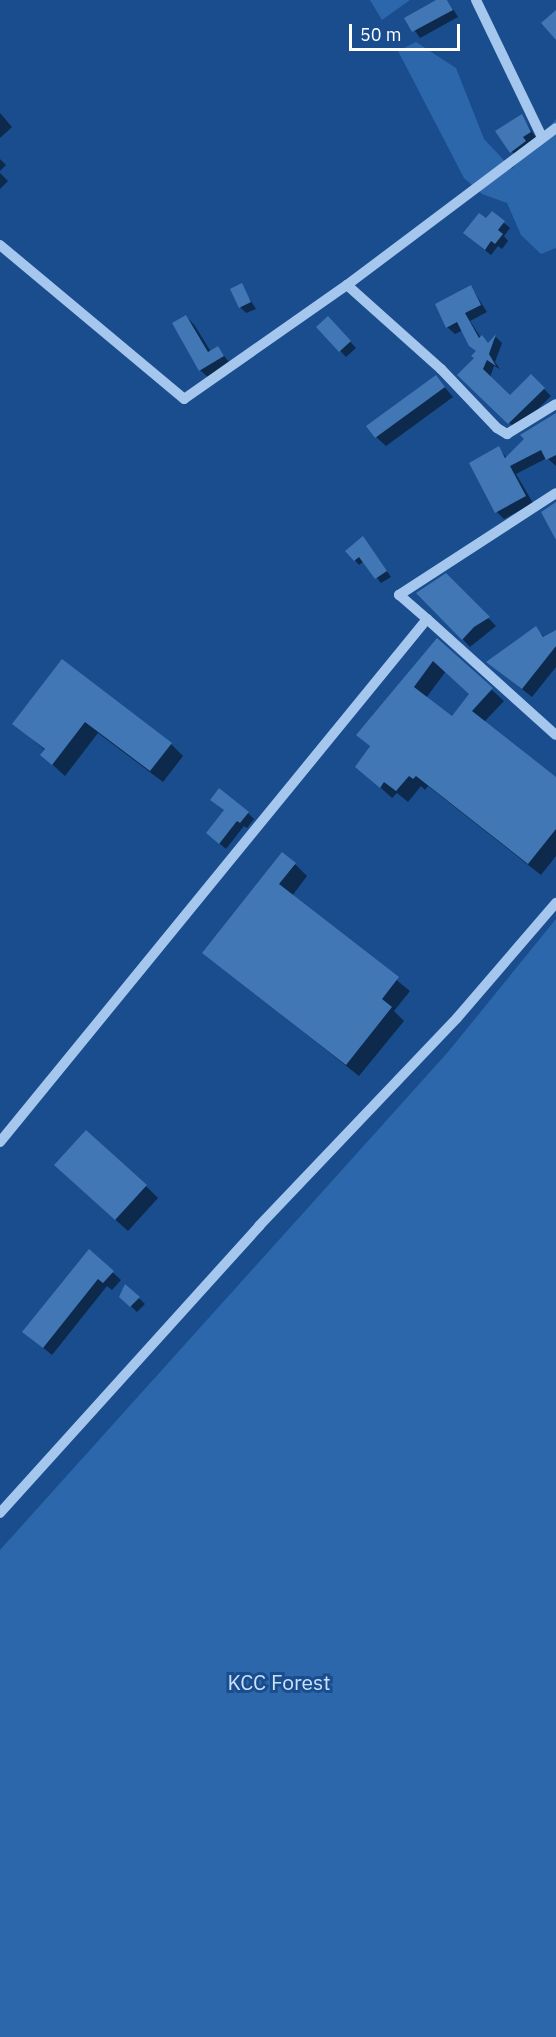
<!DOCTYPE html>
<html>
<head>
<meta charset="utf-8">
<style>
  body { margin:0 }
  #map { position:relative; width:556px; height:2037px; overflow:hidden; background:#194d8d; font-family:"IBM Plex Sans",sans-serif }
  div>[style] { position:absolute }
  .green>* { inset:0; background:#2c67ab }
  .shadow>* { inset:0; background:#0007 }
  .building>* { inset:0; background:#4177b5 }
  .minor>* { height:10px; margin:-5px; padding:0 5px; transform-origin:5px; border-radius:5px; background:#a5c7ee }
  span { translate:-50% -50%; white-space:nowrap; text-align:center; line-height:1.15; -webkit-text-stroke:6px #194d8d; paint-order:stroke }
  .park-label { font-size:21px; color:#cbe1fa }
  .scale { position:absolute; left:349px; top:24px; width:111px; height:27px; box-sizing:border-box; border:3px solid #fff; border-top:0; padding-left:8px; font-size:18px; line-height:21px; white-space:nowrap; color:#fff; -webkit-text-stroke:4px #194d8d; paint-order:stroke }
</style>
</head>
<body>
<div id="map">
  <div class="green">
    <i style="clip-path:polygon(370px 0,410px 0,382px 20px)"></i>
    <i style="clip-path:polygon(416px 42px,456px 68px,484px 139px,512px 169px,556px 119px,556px 248px,541px 254px,521px 235px,507px 203px,482px 194px,464px 178px,398px 51px)"></i>
    <i style="clip-path:polygon(556px 919px,556px 2037px,0 2037px,0 1550px,448px 1052px)"></i>
  </div>
  <div class="shadow">
    <i style="clip-path:polygon(439px 0,447px 0,458px 17px,420px 38px,406px 18px)"></i>
    <i style="clip-path:polygon(0 113px,12px 127px,0 138px)"></i>
    <i style="clip-path:polygon(522px 116px,536px 138px,517px 158px,497px 131px)"></i>
    <i style="clip-path:polygon(0 159px,6px 165px,0 171px)"></i>
    <i style="clip-path:polygon(0 173px,8px 181px,0 189px)"></i>
    <i style="clip-path:polygon(492px 213px,510px 228px,504px 236px,508px 241px,502px 249px,498px 246px,491px 255px,471px 239px)"></i>
    <i style="clip-path:polygon(241px 285px,256px 309px,246px 313px,240px 307px)"></i>
    <i style="clip-path:polygon(471px 287px,487px 312px,470px 321px,481px 338px,489px 344px,496px 337px,502px 343px,495px 362px,500px 369px,494px 366px,490px 377px,510px 397px,531px 376px,551px 396px,517px 430px,459px 375px,475px 358px,477px 352px,463px 330px,455px 334px,447px 327px)"></i>
    <i style="clip-path:polygon(186px 316px,195px 326px,211px 352px,218px 348px,232px 366px,210px 379px,200px 370px)"></i>
    <i style="clip-path:polygon(334px 324px,356px 348px,346px 357px,318px 327px)"></i>
    <i style="clip-path:polygon(436px 377px,453px 397px,386px 446px,376px 437px)"></i>
    <i style="clip-path:polygon(556px 414px,556px 466px,547px 458px,516px 474px,533px 503px,504px 519px,497px 512px,498px 448px,507px 458px)"></i>
    <i style="clip-path:polygon(367px 543px,391px 577px,381px 583px,364px 561px,359px 565px,347px 551px)"></i>
    <i style="clip-path:polygon(446px 575px,496px 626px,470px 647px,419px 593px)"></i>
    <i style="clip-path:polygon(536px 628px,545px 638px,556px 639px,556px 667px,532px 697px,488px 662px)"></i>
    <i style="clip-path:polygon(evenodd,437px 640px,504px 701px,484px 722px,556px 779px,556px 856px,541px 875px,428px 786px,425px 790px,421px 786px,408px 802px,397px 793px,392px 798px,357px 766px,437px 640px,446px 671px,470px 694px,452px 718px,426px 698px,446px 671px)"></i>
    <i style="clip-path:polygon(62px 661px,171px 744px,183px 756px,163px 782px,98px 733px,65px 776px,42px 755px,45px 750px,14px 724px)"></i>
    <i style="clip-path:polygon(218px 805px,248px 813px,254px 819px,247px 828px,244px 826px,226px 849px,214px 839px,225px 811px)"></i>
    <i style="clip-path:polygon(295px 864px,307px 876px,292px 896px,410px 991px,394px 1011px,404px 1021px,359px 1076px,204px 953px)"></i>
    <i style="clip-path:polygon(68px 1177px,146px 1186px,158px 1198px,128px 1231px)"></i>
    <i style="clip-path:polygon(89px 1251px,121px 1280px,112px 1290px,107px 1286px,52px 1355px,24px 1332px)"></i>
    <i style="clip-path:polygon(126px 1286px,145px 1304px,137px 1312px,121px 1297px)"></i>
  </div>
  <div class="building">
    <i style="clip-path:polygon(436px 0,447px 0,453px 10px,412px 32px,404px 18px)"></i>
    <i style="clip-path:polygon(556px 10px,556px 40px,541px 23px)"></i>
    <i style="clip-path:polygon(522px 114px,531px 132px,523px 137px,526px 141px,510px 153px,495px 131px)"></i>
    <i style="clip-path:polygon(492px 211px,505px 221px,498px 230px,503px 234px,495px 244px,491px 241px,485px 250px,463px 233px,479px 213px,486px 218px)"></i>
    <i style="clip-path:polygon(242px 283px,251px 302px,239px 308px,230px 289px)"></i>
    <i style="clip-path:polygon(471px 285px,481px 305px,465px 313px,479px 338px,482px 335px,488px 343px,496px 334px,489px 354px,496px 366px,487px 360px,483px 369px,510px 395px,531px 374px,545px 388px,508px 424px,457px 375px,474px 358px,471px 356px,476px 351px,469px 346px,457px 322px,446px 328px,435px 304px)"></i>
    <i style="clip-path:polygon(186px 315px,208px 352px,218px 346px,224px 356px,199px 371px,172px 323px)"></i>
    <i style="clip-path:polygon(328px 316px,351px 341px,339px 352px,316px 327px)"></i>
    <i style="clip-path:polygon(436px 375px,445px 387px,375px 438px,366px 426px)"></i>
    <i style="clip-path:polygon(556px 413px,556px 455px,546px 460px,541px 450px,510px 466px,526px 496px,495px 513px,469px 463px,499px 446px,505px 458px,524px 439px,520px 435px)"></i>
    <i style="clip-path:polygon(556px 502px,556px 540px,541px 512px)"></i>
    <i style="clip-path:polygon(363px 536px,387px 571px,375px 579px,359px 557px,354px 561px,345px 551px)"></i>
    <i style="clip-path:polygon(446px 573px,490px 617px,474px 627px,462px 640px,416px 593px)"></i>
    <i style="clip-path:polygon(536px 626px,543px 637px,556px 630px,556px 646px,522px 689px,486px 662px)"></i>
    <i style="clip-path:polygon(evenodd,437px 638px,493px 688px,472px 711px,556px 777px,556px 829px,528px 864px,416px 776px,413px 779px,409px 776px,396px 791px,384px 782px,380px 788px,355px 767px,370px 746px,356px 735px,437px 638px,433px 661px,469px 694px,452px 716px,414px 687px,433px 661px)"></i>
    <i style="clip-path:polygon(62px 659px,172px 743px,150px 771px,85px 722px,52px 765px,40px 755px,45px 749px,12px 724px)"></i>
    <i style="clip-path:polygon(219px 788px,249px 812px,240px 823px,237px 821px,219px 844px,206px 833px,224px 810px,210px 800px)"></i>
    <i style="clip-path:polygon(282px 852px,296px 863px,279px 884px,399px 977px,382px 999px,392px 1007px,346px 1065px,202px 953px)"></i>
    <i style="clip-path:polygon(86px 1130px,147px 1185px,115px 1220px,54px 1165px)"></i>
    <i style="clip-path:polygon(89px 1249px,114px 1271px,103px 1283px,98px 1279px,43px 1348px,22px 1332px)"></i>
    <i style="clip-path:polygon(125px 1284px,140px 1297px,130px 1307px,119px 1297px)"></i>
  </div>
  <div class="minor">
    <i style="left:476px;top:0;width:152px;rotate:64.3deg"></i>
    <i style="left:0;top:245px;width:240px;rotate:39.9deg"></i>
    <i style="left:184px;top:399px;width:199px;rotate:-35deg"></i>
    <i style="left:347px;top:285px;width:261px;rotate:-36.9deg"></i>
    <i style="left:347px;top:285px;width:126px;rotate:41.8deg"></i>
    <i style="left:441px;top:369px;width:81px;rotate:46.5deg"></i>
    <i style="left:497px;top:428px;width:12px;rotate:31deg"></i>
    <i style="left:507px;top:434px;width:57px;rotate:-31.5deg"></i>
    <i style="left:427px;top:619px;width:173px;rotate:42deg"></i>
    <i style="left:0;top:1142px;width:675px;rotate:-50.77deg"></i>
    <i style="left:427px;top:619px;width:37px;rotate:-139deg"></i>
    <i style="left:399px;top:595px;width:187px;rotate:-33deg"></i>
    <i style="left:0;top:1513px;width:387px;rotate:-47.9deg"></i>
    <i style="left:259px;top:1226px;width:287px;rotate:-46.4deg"></i>
    <i style="left:457px;top:1018px;width:152px;rotate:-49.3deg"></i>
  </div>
  <div class="park-label">
    <span style="left:279px;top:1682px">KCC Forest</span>
  </div>
  <div class="scale">50 m</div>
</div>
</body>
</html>
